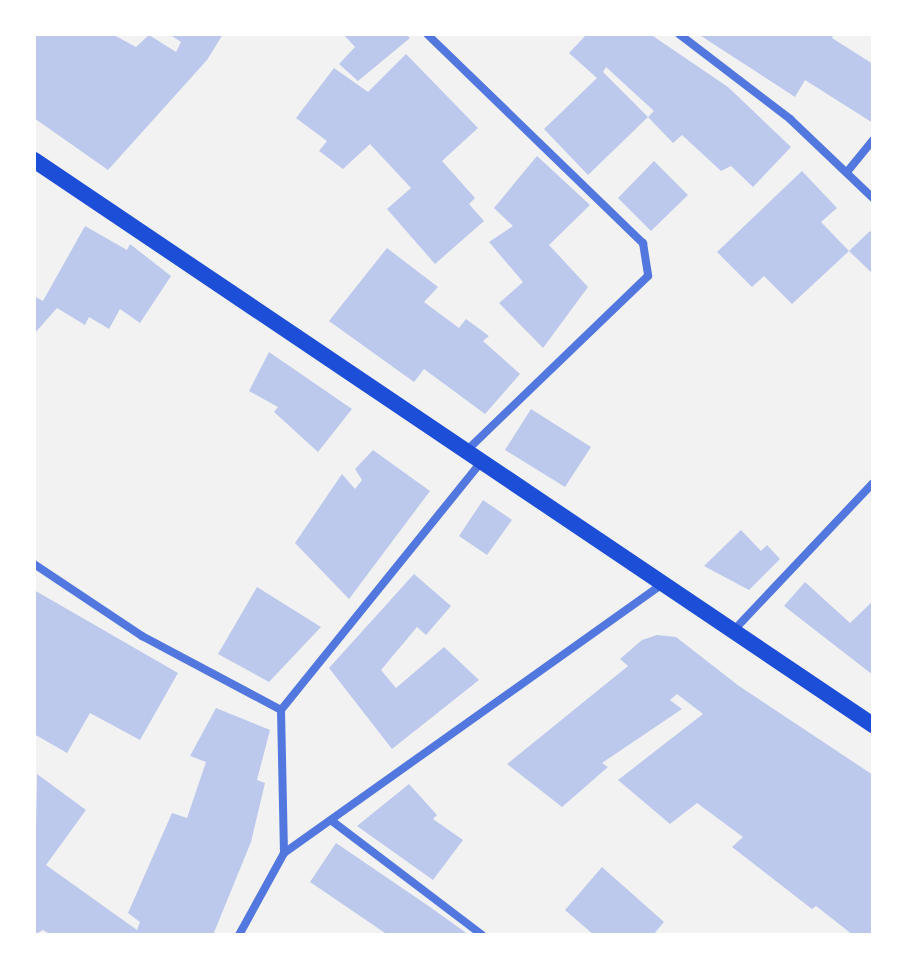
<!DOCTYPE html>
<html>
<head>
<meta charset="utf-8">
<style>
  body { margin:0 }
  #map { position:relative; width:907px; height:969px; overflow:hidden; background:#f2f2f2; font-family:"Source Sans 3",sans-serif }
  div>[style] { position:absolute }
  .building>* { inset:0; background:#bdc9ec }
  .minor>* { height:8px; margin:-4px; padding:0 4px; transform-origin:4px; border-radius:4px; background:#5277de }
  .secondary>* { height:16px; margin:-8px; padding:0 8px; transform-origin:8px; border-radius:8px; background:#1d4ed8 }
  span { translate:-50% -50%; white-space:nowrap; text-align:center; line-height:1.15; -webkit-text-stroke:6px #fff; paint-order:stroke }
  .frame { position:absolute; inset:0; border:36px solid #fff; pointer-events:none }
</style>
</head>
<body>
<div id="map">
  <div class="building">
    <i style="clip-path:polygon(34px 34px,112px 34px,136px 47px,149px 35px,176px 52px,181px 42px,169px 34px,223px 34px,207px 60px,108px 170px,34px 118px)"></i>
    <i style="clip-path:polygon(343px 34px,406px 34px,410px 38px,358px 81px,339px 64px,355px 47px)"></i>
    <i style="clip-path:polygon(587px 34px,650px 34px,728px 87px,791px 147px,753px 187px,731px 166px,721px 171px,682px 135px,673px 143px,648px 117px,654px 111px,606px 67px,603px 72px,648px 117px,588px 175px,544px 129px,597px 78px,569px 53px)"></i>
    <i style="clip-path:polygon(698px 34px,834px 34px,832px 38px,873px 64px,873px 123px,805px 80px,795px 97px)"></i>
    <i style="clip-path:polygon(406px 54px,478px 128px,442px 161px,475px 198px,469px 204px,484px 221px,435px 264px,387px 209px,411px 188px,370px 144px,343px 169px,319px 151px,327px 141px,296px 118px,334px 68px,368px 92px)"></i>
    <i style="clip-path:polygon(537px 156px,590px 205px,549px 245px,588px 287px,543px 348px,499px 303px,523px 282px,489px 242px,513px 226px,494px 208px)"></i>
    <i style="clip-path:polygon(654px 161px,688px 195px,651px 231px,618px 198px)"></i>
    <i style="clip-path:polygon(802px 171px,837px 208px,821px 222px,849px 251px,792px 304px,764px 276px,752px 287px,717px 252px)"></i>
    <i style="clip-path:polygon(85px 226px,127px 250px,130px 244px,171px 276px,140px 323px,120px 309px,109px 329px,89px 317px,85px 325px,57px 308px,34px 334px,34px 296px,43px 301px)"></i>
    <i style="clip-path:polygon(870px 231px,873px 234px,873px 274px,849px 251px)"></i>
    <i style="clip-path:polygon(387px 248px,438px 287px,424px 302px,459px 328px,466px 319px,489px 336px,483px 341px,520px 374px,485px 414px,424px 369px,414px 382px,329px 321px)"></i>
    <i style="clip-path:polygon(269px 352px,352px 409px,318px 452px,274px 412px,278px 407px,249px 391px)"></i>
    <i style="clip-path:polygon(531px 409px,591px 447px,565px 487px,505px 450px)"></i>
    <i style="clip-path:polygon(373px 450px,430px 491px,349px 599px,295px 543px,342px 474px,355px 489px,362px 480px,355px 469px)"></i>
    <i style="clip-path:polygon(483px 500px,512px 520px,487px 555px,459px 536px)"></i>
    <i style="clip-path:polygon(741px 530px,761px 551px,767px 545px,780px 559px,749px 590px,704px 566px)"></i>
    <i style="clip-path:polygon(414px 574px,451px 606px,426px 635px,417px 627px,381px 670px,396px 688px,444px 647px,479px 680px,392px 749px,329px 668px)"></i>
    <i style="clip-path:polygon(805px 582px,850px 623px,873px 601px,873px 675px,784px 606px)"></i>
    <i style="clip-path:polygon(257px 587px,321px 627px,269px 682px,218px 654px)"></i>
    <i style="clip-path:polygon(34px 590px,178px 673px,140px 740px,90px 713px,67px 753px,34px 734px)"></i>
    <i style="clip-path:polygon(657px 635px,676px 637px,739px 686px,873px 775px,873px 935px,853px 935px,816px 906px,812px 909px,732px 847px,743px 837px,697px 803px,670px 824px,618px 780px,703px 714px,677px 694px,670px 700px,682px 709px,602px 763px,608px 767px,562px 807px,507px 764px,628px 666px,620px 659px,642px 640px)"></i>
    <i style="clip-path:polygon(216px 708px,270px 730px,257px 780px,265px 783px,251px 842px,213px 935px,51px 935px,43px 930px,34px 935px,37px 774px,86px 810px,46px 865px,137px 930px,140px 922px,128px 913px,172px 813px,187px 818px,206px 762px,190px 756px)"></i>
    <i style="clip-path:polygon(409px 784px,437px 815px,433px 819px,463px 840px,433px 880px,357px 826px)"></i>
    <i style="clip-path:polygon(336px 843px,430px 907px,469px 935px,388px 935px,310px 882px)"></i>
    <i style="clip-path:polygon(602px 867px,664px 922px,653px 935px,594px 935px,565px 910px)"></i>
  </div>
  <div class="minor">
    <i style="left:427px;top:34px;width:301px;rotate:44.1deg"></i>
    <i style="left:643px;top:243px;width:33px;rotate:81deg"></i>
    <i style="left:648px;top:276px;width:251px;rotate:136.1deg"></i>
    <i style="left:679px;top:34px;width:140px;rotate:37.4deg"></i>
    <i style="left:790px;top:119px;width:115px;rotate:43.6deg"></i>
    <i style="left:847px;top:172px;width:41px;rotate:-50.9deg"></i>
    <i style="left:34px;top:564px;width:130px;rotate:33.7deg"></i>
    <i style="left:142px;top:636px;width:157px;rotate:28deg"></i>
    <i style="left:281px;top:710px;width:320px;rotate:-51.1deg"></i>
    <i style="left:734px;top:630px;width:202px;rotate:-46.6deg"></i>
    <i style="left:332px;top:821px;width:188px;rotate:37.2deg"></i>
    <i style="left:284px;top:853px;width:466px;rotate:-35.4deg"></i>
    <i style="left:239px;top:935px;width:94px;rotate:-61.2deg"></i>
    <i style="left:284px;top:853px;width:143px;rotate:-91.2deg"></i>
  </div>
  <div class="secondary">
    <i style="left:34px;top:160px;width:1012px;rotate:33.96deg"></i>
  </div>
  <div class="frame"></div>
</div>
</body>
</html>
